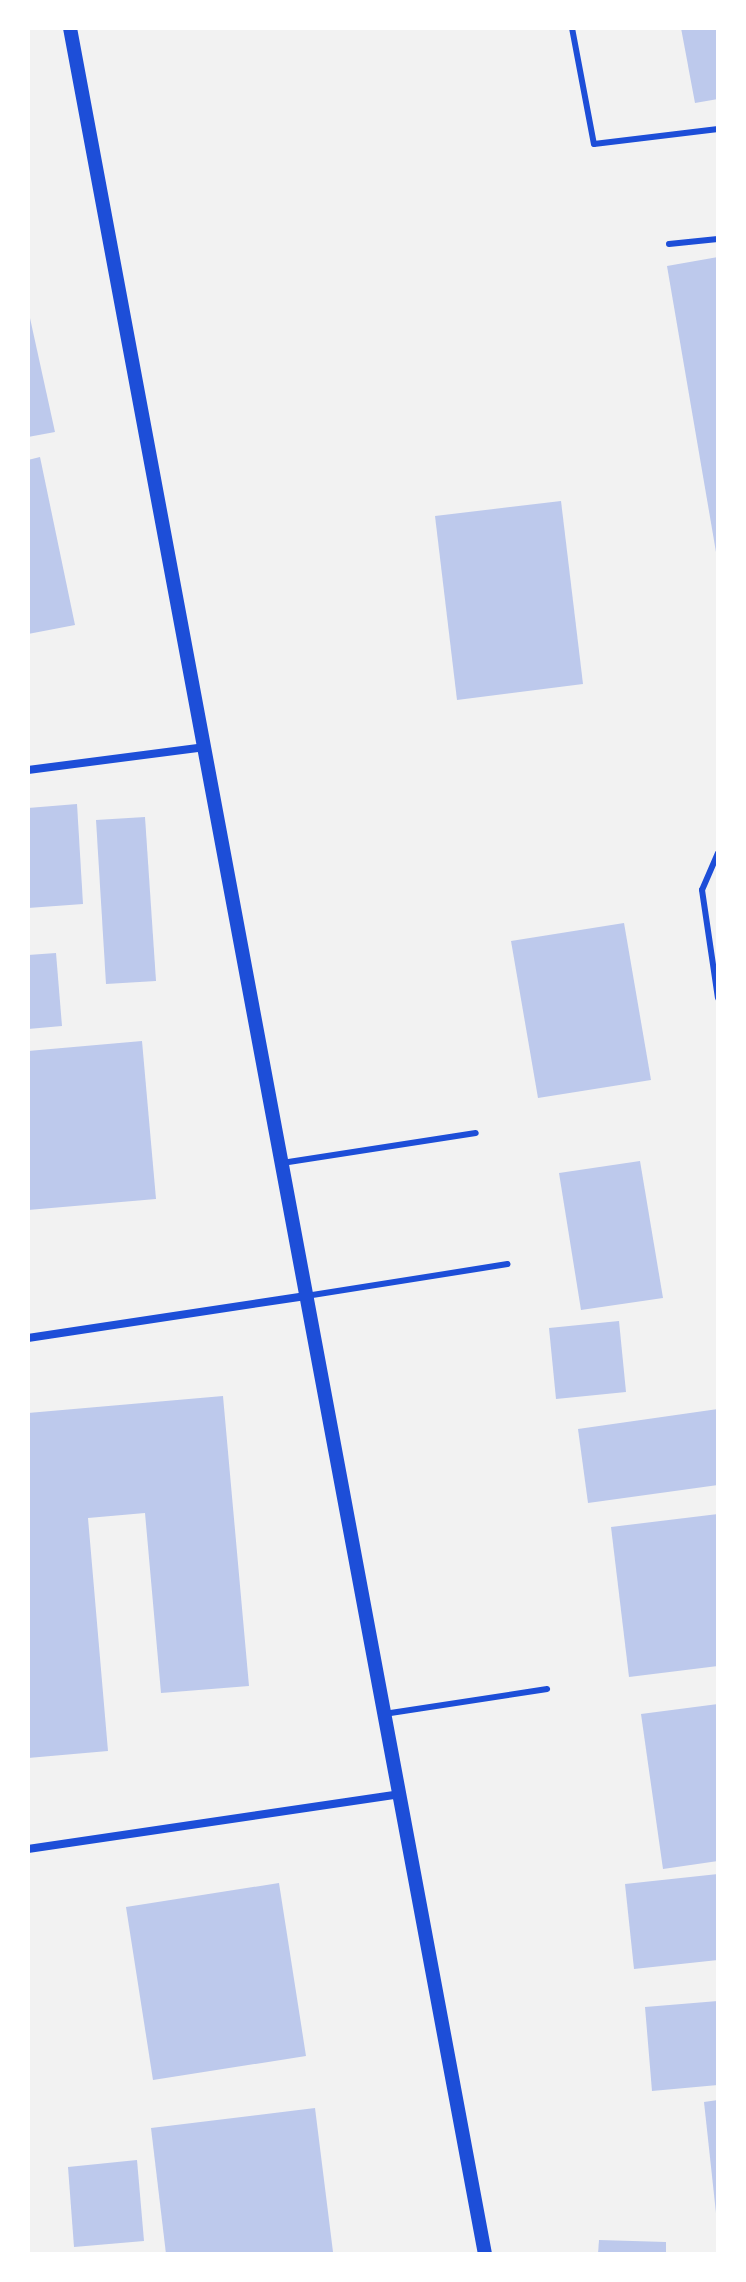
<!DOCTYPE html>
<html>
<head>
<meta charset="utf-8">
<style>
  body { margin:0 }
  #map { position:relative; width:746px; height:2282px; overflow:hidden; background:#f2f2f2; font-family:"Asap Condensed",sans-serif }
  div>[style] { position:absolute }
  .building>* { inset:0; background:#bdc9ec }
  .service>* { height:6px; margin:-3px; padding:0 3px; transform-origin:3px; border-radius:3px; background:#1d4ed8 }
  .minor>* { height:8px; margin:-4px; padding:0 4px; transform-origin:4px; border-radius:4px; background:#1d4ed8 }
  .tertiary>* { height:14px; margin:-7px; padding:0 7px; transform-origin:7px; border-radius:7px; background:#1d4ed8 }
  span { translate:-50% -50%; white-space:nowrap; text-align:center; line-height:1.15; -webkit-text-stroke:6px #fff; paint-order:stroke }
  .frame { position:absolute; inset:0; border:30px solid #fff; pointer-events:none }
</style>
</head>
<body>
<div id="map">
  <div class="building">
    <i style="clip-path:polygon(681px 28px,718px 28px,718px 99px,695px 103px)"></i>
    <i style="clip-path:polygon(718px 257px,718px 551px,716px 552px,667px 266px)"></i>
    <i style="clip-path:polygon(28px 309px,55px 432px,28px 437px)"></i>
    <i style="clip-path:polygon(40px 457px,75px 625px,28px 634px,28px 460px)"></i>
    <i style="clip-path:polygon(561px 501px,583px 684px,457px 700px,435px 516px)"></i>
    <i style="clip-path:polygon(77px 804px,83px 904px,28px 908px,28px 808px)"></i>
    <i style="clip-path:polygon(145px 817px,156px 981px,106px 984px,96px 820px)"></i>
    <i style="clip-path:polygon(624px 923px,651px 1080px,538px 1098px,511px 941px)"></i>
    <i style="clip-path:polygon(56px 953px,62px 1026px,28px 1029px,28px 955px)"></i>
    <i style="clip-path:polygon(142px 1041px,156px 1199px,28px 1210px,28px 1051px)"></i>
    <i style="clip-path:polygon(640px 1161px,663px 1298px,581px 1310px,559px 1173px)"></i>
    <i style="clip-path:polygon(619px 1321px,626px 1392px,556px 1399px,549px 1328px)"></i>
    <i style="clip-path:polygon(223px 1396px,249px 1686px,161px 1693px,145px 1513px,88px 1518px,108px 1751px,28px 1758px,28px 1413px)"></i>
    <i style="clip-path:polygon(718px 1409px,718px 1485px,588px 1503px,578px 1429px)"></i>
    <i style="clip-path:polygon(718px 1514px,718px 1666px,629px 1677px,611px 1527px)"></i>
    <i style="clip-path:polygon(718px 1704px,718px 1861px,663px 1869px,641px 1714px)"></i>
    <i style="clip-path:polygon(718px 1874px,718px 1960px,634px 1969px,625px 1884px)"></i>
    <i style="clip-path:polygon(279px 1883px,306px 2056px,153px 2080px,126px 1907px)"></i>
    <i style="clip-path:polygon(718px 2001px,718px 2085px,652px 2091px,645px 2007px)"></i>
    <i style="clip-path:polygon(718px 2100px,718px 2212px,716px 2213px,704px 2102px)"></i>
    <i style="clip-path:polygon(315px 2108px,333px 2252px,166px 2254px,151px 2128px)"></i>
    <i style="clip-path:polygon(137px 2160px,144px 2241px,74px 2247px,68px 2167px)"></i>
    <i style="clip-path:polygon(599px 2240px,666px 2242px,666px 2254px,598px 2254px)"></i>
  </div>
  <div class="service">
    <i style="left:572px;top:28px;width:118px;rotate:79.3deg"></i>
    <i style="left:594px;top:144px;width:125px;rotate:-6.9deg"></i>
    <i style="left:669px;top:244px;width:49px;rotate:-5.8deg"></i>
    <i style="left:718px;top:853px;width:40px;rotate:113.4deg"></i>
    <i style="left:702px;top:890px;width:109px;rotate:81.6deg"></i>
    <i style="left:282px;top:1163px;width:196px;rotate:-8.8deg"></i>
    <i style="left:306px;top:1296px;width:204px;rotate:-9deg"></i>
    <i style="left:384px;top:1714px;width:165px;rotate:-8.7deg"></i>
  </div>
  <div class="minor">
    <i style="left:28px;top:770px;width:177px;rotate:-7.4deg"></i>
    <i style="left:28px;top:1338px;width:281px;rotate:-8.6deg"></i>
    <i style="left:28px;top:1849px;width:375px;rotate:-8.4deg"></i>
  </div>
  <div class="tertiary">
    <i style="left:70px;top:28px;width:2264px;rotate:79.44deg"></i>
  </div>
  <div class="frame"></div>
</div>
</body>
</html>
